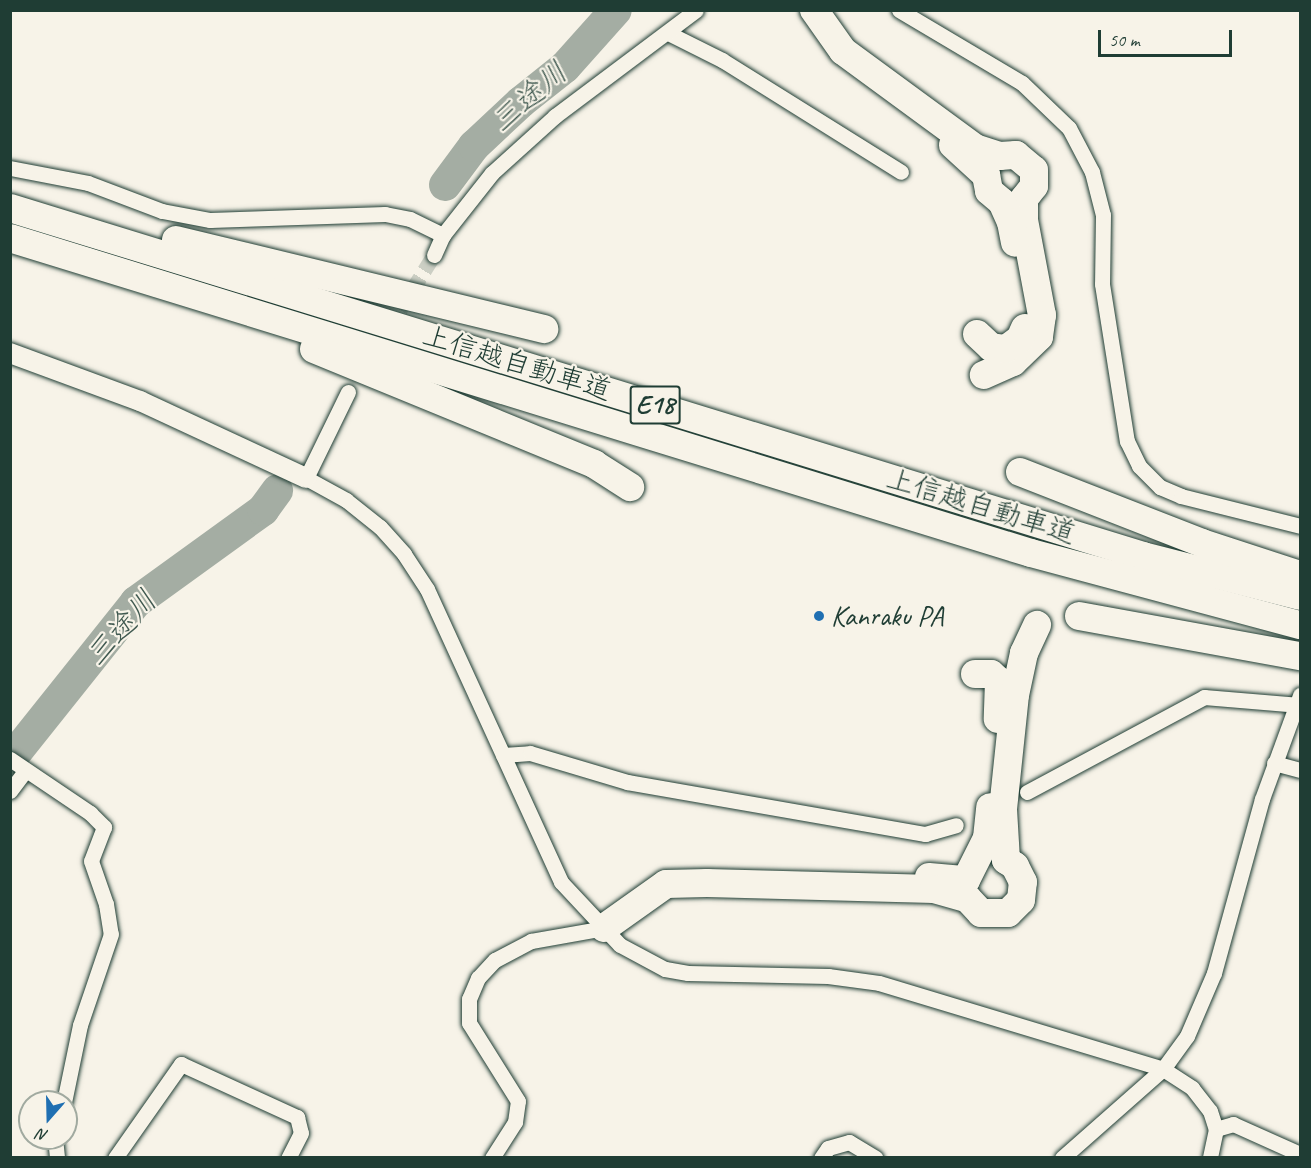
<!DOCTYPE html>
<html>
<head>
<meta charset="utf-8">
<style>
  body { margin:0 }
  #map { position:relative; width:1311px; height:1168px; overflow:hidden; background:#f7f3e8; font-family:Caveat,"Klee One",sans-serif }
  div>[style] { position:absolute }
  .river>* { height:32px; margin:-16px; padding:0 16px; transform-origin:16px; border-radius:16px; background:#a4ada3 }
  .minor-tunnel>* { height:15px; margin-top:-7.5px; transform-origin:0; background:repeating-linear-gradient(90deg,#cccfc4 0 15px,transparent 0 23px) }
  .roads { filter:drop-shadow(0 0 2px #1f3d34) drop-shadow(0 0 2px #1f3d34) }
  .minor>* { height:15px; margin:-7.5px; padding:0 7.5px; transform-origin:7.5px; border-radius:7.5px; background:#f7f3e8 }
  .tertiary>* { height:20px; margin:-10px; padding:0 10px; transform-origin:10px; border-radius:10px; background:#f7f3e8 }
  .motorway>* { height:28px; margin:-14px; padding:0 14px; transform-origin:14px; border-radius:14px; background:#f7f3e8 }
  .dots>* { width:16px; height:16px; translate:-50% -50%; box-sizing:border-box; border:3px solid #f7f3e8; border-radius:50% }
  span { translate:-50% -50%; white-space:nowrap; text-align:center; line-height:1.15; -webkit-text-stroke:4.5px #f7f3e8; paint-order:stroke }
  .shield-label span { padding:2px 4px; background:#f7f3e8; border:2px solid; border-radius:4px; -webkit-text-stroke-width:0 }
  .shield-label { font-size:27px; color:#1f3d34; font-weight:700 }
  .street-label { font-size:28px; color:#1f3d34 }
  .poi-label { font-size:28px; color:#1f3d34 }
  .left { translate:0 -50%; text-align:left }
  .water-label { font-size:30px; color:#405950; font-style:italic }
  .frame { position:absolute; inset:0; border:12px solid #1f3d34; pointer-events:none }
  .north { position:absolute; left:18px; top:1090px; width:60px; height:60px; box-sizing:border-box; background:#f7f3e8; border:2px solid #a1aaa0; border-radius:50%; rotate:200deg; font-size:16px; font-weight:700; line-height:24px; text-align:center; color:#1f3d34 }
  .north::after { content:''; display:block; margin:auto; width:21px; height:27px; background:#1f6fb2; clip-path:polygon(50% 0,100% 100%,50% 72%,0 100%) }
  .scale { position:absolute; left:1098px; top:30px; width:134px; height:27px; box-sizing:border-box; border:3px solid #1f3d34; border-top:0; padding-left:8px; font-size:18px; line-height:21px; white-space:nowrap; color:#1f3d34; -webkit-text-stroke:4px #f7f3e8; paint-order:stroke }
</style>
</head>
<body>
<div id="map">
  <div class="river">
    <i style="left:445px;top:185px;width:49px;rotate:-53.4deg"></i>
    <i style="left:474px;top:146px;width:64px;rotate:-43.1deg"></i>
    <i style="left:521px;top:102px;width:56px;rotate:-38.5deg"></i>
    <i style="left:565px;top:67px;width:76px;rotate:-48.2deg"></i>
    <i style="left:10px;top:760px;width:202px;rotate:-51.4deg"></i>
    <i style="left:136px;top:602px;width:157px;rotate:-35.9deg"></i>
    <i style="left:263px;top:510px;width:24px;rotate:-54deg"></i>
  </div>
  <div class="minor-tunnel">
    <i style="left:388px;top:329px;width:87px;rotate:-58.1deg"></i>
  </div>
  <div class="roads">
    <div class="minor">
      <i style="left:899px;top:10px;width:143px;rotate:30.7deg"></i>
      <i style="left:1022px;top:83px;width:65px;rotate:43.8deg"></i>
      <i style="left:1069px;top:128px;width:50px;rotate:62.4deg"></i>
      <i style="left:1092px;top:172px;width:44px;rotate:75.7deg"></i>
      <i style="left:1103px;top:215px;width:69px;rotate:90.8deg"></i>
      <i style="left:1102px;top:284px;width:159px;rotate:81deg"></i>
      <i style="left:1127px;top:441px;width:28px;rotate:64deg"></i>
      <i style="left:1139px;top:466px;width:30px;rotate:45deg"></i>
      <i style="left:1160px;top:487px;width:23px;rotate:23deg"></i>
      <i style="left:1181px;top:496px;width:123px;rotate:14.1deg"></i>
      <i style="left:670px;top:34px;width:58px;rotate:26.6deg"></i>
      <i style="left:722px;top:60px;width:211px;rotate:32deg"></i>
      <i style="left:10px;top:168px;width:79px;rotate:10.9deg"></i>
      <i style="left:88px;top:183px;width:79px;rotate:20.7deg"></i>
      <i style="left:162px;top:211px;width:49px;rotate:10.6deg"></i>
      <i style="left:210px;top:220px;width:175px;rotate:-2deg"></i>
      <i style="left:385px;top:214px;width:25px;rotate:11deg"></i>
      <i style="left:410px;top:219px;width:37px;rotate:26deg"></i>
      <i style="left:434px;top:255px;width:22px;rotate:-66deg"></i>
      <i style="left:443px;top:235px;width:79px;rotate:-51.7deg"></i>
      <i style="left:492px;top:173px;width:85px;rotate:-42.1deg"></i>
      <i style="left:555px;top:116px;width:176px;rotate:-36.9deg"></i>
      <i style="left:348px;top:392px;width:96px;rotate:116deg"></i>
      <i style="left:306px;top:478px;width:46px;rotate:28.8deg"></i>
      <i style="left:346px;top:500px;width:43px;rotate:38.5deg"></i>
      <i style="left:380px;top:527px;width:36px;rotate:48deg"></i>
      <i style="left:404px;top:554px;width:42px;rotate:56.7deg"></i>
      <i style="left:427px;top:589px;width:322px;rotate:65.4deg"></i>
      <i style="left:561px;top:882px;width:86px;rotate:46.9deg"></i>
      <i style="left:620px;top:945px;width:51px;rotate:28.1deg"></i>
      <i style="left:665px;top:969px;width:23px;rotate:10deg"></i>
      <i style="left:688px;top:973px;width:140px;rotate:1.2deg"></i>
      <i style="left:828px;top:976px;width:51px;rotate:7.8deg"></i>
      <i style="left:879px;top:983px;width:297px;rotate:16.8deg"></i>
      <i style="left:1163px;top:1069px;width:35px;rotate:33deg"></i>
      <i style="left:1192px;top:1088px;width:29px;rotate:52deg"></i>
      <i style="left:1210px;top:1111px;width:19px;rotate:72deg"></i>
      <i style="left:1216px;top:1129px;width:30px;rotate:102deg"></i>
      <i style="left:503px;top:755px;width:27px;rotate:-4deg"></i>
      <i style="left:530px;top:753px;width:101px;rotate:16.6deg"></i>
      <i style="left:627px;top:782px;width:303px;rotate:9.9deg"></i>
      <i style="left:925px;top:834px;width:32px;rotate:-16deg"></i>
      <i style="left:10px;top:759px;width:97px;rotate:34deg"></i>
      <i style="left:90px;top:813px;width:20px;rotate:45deg"></i>
      <i style="left:104px;top:827px;width:36px;rotate:111deg"></i>
      <i style="left:91px;top:861px;width:46px;rotate:70.8deg"></i>
      <i style="left:106px;top:904px;width:30px;rotate:81deg"></i>
      <i style="left:111px;top:934px;width:96px;rotate:108.8deg"></i>
      <i style="left:80px;top:1025px;width:79px;rotate:101.7deg"></i>
      <i style="left:1274px;top:763px;width:27px;rotate:15deg"></i>
      <i style="left:10px;top:791px;width:25px;rotate:-53deg"></i>
      <i style="left:1027px;top:792px;width:201px;rotate:-28.2deg"></i>
      <i style="left:1204px;top:697px;width:96px;rotate:4.8deg"></i>
      <i style="left:1216px;top:1129px;width:18px;rotate:-16deg"></i>
      <i style="left:1233px;top:1124px;width:73px;rotate:24.1deg"></i>
      <i style="left:55px;top:1138px;width:20px;rotate:84deg"></i>
      <i style="left:115px;top:1158px;width:115px;rotate:-54.9deg"></i>
      <i style="left:181px;top:1064px;width:128px;rotate:24.6deg"></i>
      <i style="left:297px;top:1117px;width:16px;rotate:76deg"></i>
      <i style="left:301px;top:1133px;width:28px;rotate:117deg"></i>
      <i style="left:492px;top:1158px;width:43px;rotate:-57.4deg"></i>
      <i style="left:515px;top:1122px;width:21px;rotate:-82deg"></i>
      <i style="left:518px;top:1101px;width:92px;rotate:-122.1deg"></i>
      <i style="left:469px;top:1023px;width:24px;rotate:-90deg"></i>
      <i style="left:469px;top:999px;width:23px;rotate:-67deg"></i>
      <i style="left:478px;top:978px;width:25px;rotate:-47deg"></i>
      <i style="left:495px;top:960px;width:41px;rotate:-27.8deg"></i>
      <i style="left:531px;top:941px;width:74px;rotate:-10.1deg"></i>
      <i style="left:821px;top:1158px;width:12px;rotate:-55deg"></i>
      <i style="left:828px;top:1148px;width:22px;rotate:-16deg"></i>
      <i style="left:849px;top:1142px;width:31px;rotate:31deg"></i>
      <i style="left:1062px;top:1158px;width:135px;rotate:-41.4deg"></i>
      <i style="left:1163px;top:1069px;width:41px;rotate:-54deg"></i>
      <i style="left:1187px;top:1036px;width:69px;rotate:-66.8deg"></i>
      <i style="left:1214px;top:973px;width:180px;rotate:-74.6deg"></i>
      <i style="left:1262px;top:799px;width:111px;rotate:-69.9deg"></i>
    </div>
    <div class="tertiary">
      <i style="left:10px;top:353px;width:139px;rotate:20.3deg"></i>
      <i style="left:140px;top:401px;width:183px;rotate:24.9deg"></i>
    </div>
    <div class="motorway">
      <i style="left:814px;top:10px;width:50px;rotate:54.7deg"></i>
      <i style="left:843px;top:51px;width:164px;rotate:36.3deg"></i>
      <i style="left:975px;top:148px;width:26px;rotate:18deg"></i>
      <i style="left:1000px;top:156px;width:16px;rotate:-4deg"></i>
      <i style="left:1016px;top:155px;width:23px;rotate:40deg"></i>
      <i style="left:1034px;top:170px;width:16px;rotate:90deg"></i>
      <i style="left:1034px;top:186px;width:16px;rotate:128deg"></i>
      <i style="left:1024px;top:199px;width:21px;rotate:90deg"></i>
      <i style="left:1024px;top:220px;width:97px;rotate:79.3deg"></i>
      <i style="left:1042px;top:315px;width:22px;rotate:98deg"></i>
      <i style="left:1039px;top:337px;width:36px;rotate:136deg"></i>
      <i style="left:1013px;top:362px;width:32px;rotate:156deg"></i>
      <i style="left:953px;top:145px;width:45px;rotate:42.3deg"></i>
      <i style="left:986px;top:175px;width:16px;rotate:79deg"></i>
      <i style="left:989px;top:191px;width:17px;rotate:40deg"></i>
      <i style="left:1002px;top:202px;width:22px;rotate:66deg"></i>
      <i style="left:1011px;top:222px;width:21px;rotate:79deg"></i>
      <i style="left:10px;top:208px;width:1185px;rotate:17.07deg"></i>
      <i style="left:1143px;top:556px;width:162px;rotate:14.3deg"></i>
      <i style="left:10px;top:238px;width:1068px;rotate:17.15deg"></i>
      <i style="left:1031px;top:553px;width:278px;rotate:15deg"></i>
      <i style="left:176px;top:240px;width:379px;rotate:13.6deg"></i>
      <i style="left:977px;top:334px;width:19px;rotate:43deg"></i>
      <i style="left:991px;top:347px;width:15px;rotate:8deg"></i>
      <i style="left:1006px;top:349px;width:17px;rotate:-36deg"></i>
      <i style="left:1020px;top:339px;width:12px;rotate:-66deg"></i>
      <i style="left:314px;top:349px;width:303px;rotate:22.3deg"></i>
      <i style="left:594px;top:464px;width:43px;rotate:32.6deg"></i>
      <i style="left:1020px;top:472px;width:195px;rotate:21.3deg"></i>
      <i style="left:1202px;top:543px;width:103px;rotate:18.1deg"></i>
      <i style="left:1079px;top:616px;width:225px;rotate:10.3deg"></i>
      <i style="left:975px;top:674px;width:16px"></i>
      <i style="left:991px;top:674px;width:11px;rotate:41deg"></i>
      <i style="left:999px;top:681px;width:38px;rotate:92deg"></i>
      <i style="left:929px;top:877px;width:37px;rotate:5deg"></i>
      <i style="left:966px;top:880px;width:47px;rotate:-63.4deg"></i>
      <i style="left:987px;top:838px;width:31px;rotate:-84deg"></i>
      <i style="left:604px;top:928px;width:76px;rotate:-35.4deg"></i>
      <i style="left:666px;top:884px;width:41px;rotate:-1.4deg"></i>
      <i style="left:707px;top:883px;width:227px;rotate:1.5deg"></i>
      <i style="left:934px;top:889px;width:35px;rotate:16deg"></i>
      <i style="left:968px;top:899px;width:19px;rotate:47deg"></i>
      <i style="left:981px;top:913px;width:27px"></i>
      <i style="left:1008px;top:913px;width:18px;rotate:-45deg"></i>
      <i style="left:1021px;top:900px;width:18px;rotate:-84deg"></i>
      <i style="left:1023px;top:882px;width:18px;rotate:-117deg"></i>
      <i style="left:1015px;top:866px;width:11px;rotate:-146deg"></i>
      <i style="left:1006px;top:860px;width:51px;rotate:-93.4deg"></i>
      <i style="left:1003px;top:809px;width:115px;rotate:-84deg"></i>
      <i style="left:1015px;top:695px;width:43px;rotate:-77.9deg"></i>
      <i style="left:1024px;top:653px;width:31px;rotate:-65deg"></i>
    </div>
  </div>
  <div class="dots">
    <i style="left:819px;top:616px;background:#1f6fb2"></i>
  </div>
  <div class="shield-label">
    <span style="left:655px;top:405px">E18</span>
  </div>
  <div class="street-label">
    <span style="left:517px;top:363px;rotate:17deg">上信越自動車道</span>
    <span style="left:981px;top:506px;rotate:17deg">上信越自動車道</span>
  </div>
  <div class="poi-label">
    <span class="left" style="left:831px;top:616px">Kanraku PA</span>
  </div>
  <div class="water-label">
    <span style="left:529px;top:97px;rotate:-41deg">三途川</span>
    <span style="left:121px;top:628px;rotate:-48deg">三途川</span>
  </div>
  <div class="frame"></div>
  <div class="north">N</div>
  <div class="scale">50 m</div>
</div>
</body>
</html>
